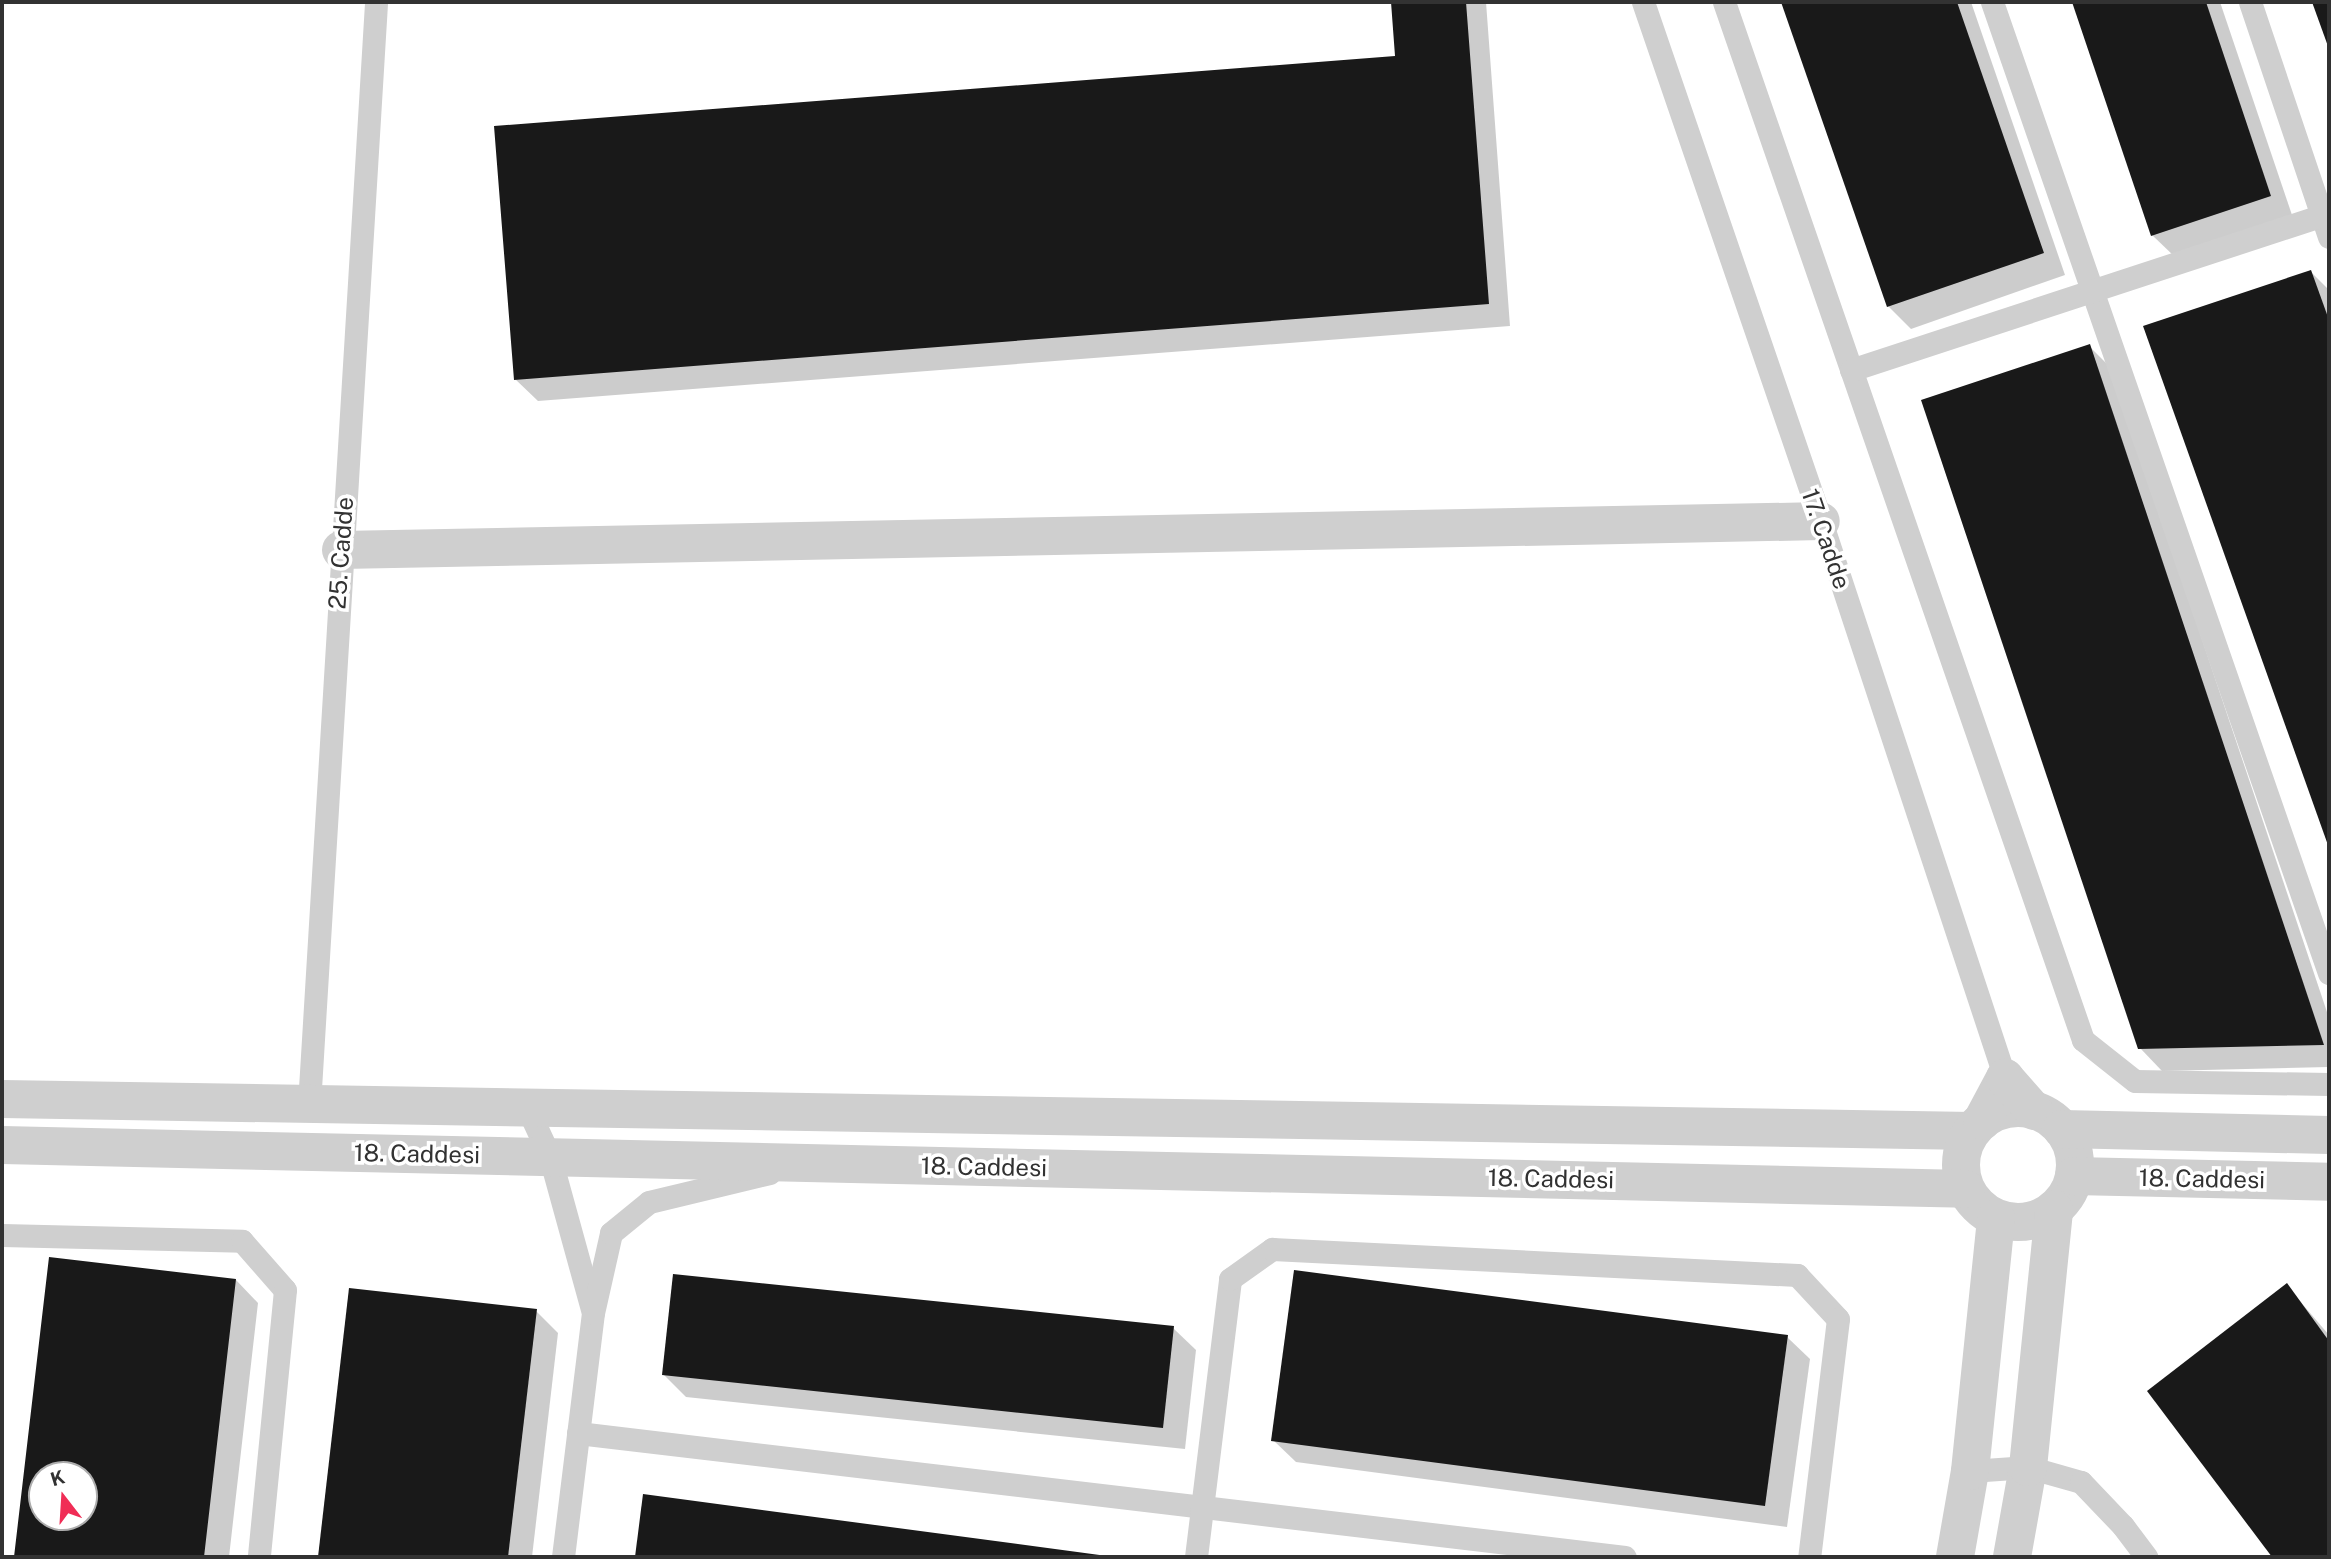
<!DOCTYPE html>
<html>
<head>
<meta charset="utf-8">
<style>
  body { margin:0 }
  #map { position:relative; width:2331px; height:1559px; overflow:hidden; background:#fff; font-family:"Public Sans",sans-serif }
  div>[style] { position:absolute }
  .shadow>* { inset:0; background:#0003 }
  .building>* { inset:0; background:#191919 }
  .service>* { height:23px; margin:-11.5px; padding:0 11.5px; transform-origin:11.5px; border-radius:11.5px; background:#cfcfcf }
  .minor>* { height:38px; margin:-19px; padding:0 19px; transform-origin:19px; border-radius:19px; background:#cfcfcf }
  .tertiary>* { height:38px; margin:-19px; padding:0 19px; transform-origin:19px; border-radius:19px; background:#cfcfcf }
  .tertiary>.ring { margin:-19px; padding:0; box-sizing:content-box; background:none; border:38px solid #cfcfcf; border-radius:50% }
  span { translate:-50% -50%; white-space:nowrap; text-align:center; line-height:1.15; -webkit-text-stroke:7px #fff; paint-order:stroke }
  .street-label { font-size:24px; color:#323232 }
  .frame { position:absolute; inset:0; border:4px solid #323232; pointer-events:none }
  .north { position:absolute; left:28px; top:1461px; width:70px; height:70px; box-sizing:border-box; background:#fff; border:2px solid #adadad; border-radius:50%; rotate:343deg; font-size:19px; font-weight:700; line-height:28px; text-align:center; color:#323232 }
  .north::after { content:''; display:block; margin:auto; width:24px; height:32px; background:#f02d56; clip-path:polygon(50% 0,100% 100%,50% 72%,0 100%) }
</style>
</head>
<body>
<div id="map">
  <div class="shadow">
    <i style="clip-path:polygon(1393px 2px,1486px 2px,1510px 326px,538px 401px,515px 379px,1397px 58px)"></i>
    <i style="clip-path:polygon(1783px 2px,1971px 2px,2065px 275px,1911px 329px,1888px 306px)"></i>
    <i style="clip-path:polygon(2074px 2px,2220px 2px,2293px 218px,2175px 257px,2152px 235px)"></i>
    <i style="clip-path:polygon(2311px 272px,2329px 290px,2329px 844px,2145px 327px)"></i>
    <i style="clip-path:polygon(2089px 346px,2111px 368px,2329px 1018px,2329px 1067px,2162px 1071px,2140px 1048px)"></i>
    <i style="clip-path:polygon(evenodd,50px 1259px,236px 1280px,258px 1303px,229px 1557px,16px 1557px,50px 1259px,42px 1475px,84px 1475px,84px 1517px,42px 1517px,42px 1475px)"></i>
    <i style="clip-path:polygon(2286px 1285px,2329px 1335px,2329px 1557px,2273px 1557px,2149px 1392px)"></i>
    <i style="clip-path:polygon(350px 1290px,536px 1311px,558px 1333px,532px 1557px,320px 1557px)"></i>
    <i style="clip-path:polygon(1173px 1328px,1196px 1350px,1185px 1449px,686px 1397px,664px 1375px)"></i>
    <i style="clip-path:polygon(1787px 1337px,1810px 1359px,1787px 1527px,1296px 1462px,1273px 1440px)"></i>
    <i style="clip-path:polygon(645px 1496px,1106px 1557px,636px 1557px)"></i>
  </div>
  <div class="building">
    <i style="clip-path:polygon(1391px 2px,1466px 2px,1489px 304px,514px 380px,494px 126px,1395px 56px)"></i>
    <i style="clip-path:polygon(1781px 2px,1957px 2px,2044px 253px,1887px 307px)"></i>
    <i style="clip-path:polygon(2072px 2px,2206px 2px,2271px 196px,2151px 236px)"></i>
    <i style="clip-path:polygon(2312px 2px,2329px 2px,2329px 49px)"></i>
    <i style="clip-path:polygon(2311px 270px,2329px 320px,2329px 848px,2143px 326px)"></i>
    <i style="clip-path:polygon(2090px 344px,2324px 1045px,2138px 1049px,1921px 400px)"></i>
    <i style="clip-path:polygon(evenodd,49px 1257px,236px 1279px,204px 1557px,14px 1557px,49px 1257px,42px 1475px,84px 1475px,84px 1517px,42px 1517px,42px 1475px)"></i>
    <i style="clip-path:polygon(1294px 1270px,1788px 1335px,1765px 1506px,1271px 1441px)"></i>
    <i style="clip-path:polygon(673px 1274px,1174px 1326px,1163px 1428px,662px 1375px)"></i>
    <i style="clip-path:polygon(2287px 1283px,2329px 1341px,2329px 1557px,2272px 1557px,2147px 1391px)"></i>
    <i style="clip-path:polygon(349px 1288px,537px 1309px,508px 1557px,318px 1557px)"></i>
    <i style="clip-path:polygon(643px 1494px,1107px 1556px,1107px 1557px,635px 1557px)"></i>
  </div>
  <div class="service">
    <i style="left:1643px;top:2px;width:549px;rotate:71.07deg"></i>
    <i style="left:1821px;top:521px;width:587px;rotate:71.72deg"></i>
    <i style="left:1724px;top:2px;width:1098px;rotate:70.92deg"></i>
    <i style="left:2083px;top:1040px;width:66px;rotate:38.3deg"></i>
    <i style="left:2135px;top:1081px;width:194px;rotate:0.9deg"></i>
    <i style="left:1992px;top:2px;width:1028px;rotate:70.86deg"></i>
    <i style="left:2250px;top:2px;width:248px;rotate:71.4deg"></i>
    <i style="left:1851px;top:370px;width:503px;rotate:-18.18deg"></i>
    <i style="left:309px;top:1105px;width:1105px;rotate:-86.52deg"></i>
    <i style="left:526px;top:1105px;width:57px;rotate:65.2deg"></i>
    <i style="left:550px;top:1157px;width:159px;rotate:74.6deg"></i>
    <i style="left:2px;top:1235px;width:240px;rotate:1.4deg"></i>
    <i style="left:242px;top:1241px;width:65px;rotate:48.7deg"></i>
    <i style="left:285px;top:1290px;width:268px;rotate:95.6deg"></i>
    <i style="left:578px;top:1433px;width:1054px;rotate:6.75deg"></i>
    <i style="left:1970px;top:1471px;width:58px;rotate:-3.9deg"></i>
    <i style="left:2028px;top:1467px;width:55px;rotate:15.8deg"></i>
    <i style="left:2081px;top:1482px;width:61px;rotate:46.3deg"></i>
    <i style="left:2123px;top:1526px;width:39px;rotate:53deg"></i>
    <i style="left:563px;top:1557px;width:246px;rotate:-83deg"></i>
    <i style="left:593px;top:1313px;width:82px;rotate:-77.3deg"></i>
    <i style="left:611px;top:1233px;width:49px;rotate:-39.2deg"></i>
    <i style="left:649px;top:1202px;width:124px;rotate:-13.5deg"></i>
    <i style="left:1196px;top:1557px;width:280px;rotate:-83deg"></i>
    <i style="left:1230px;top:1279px;width:52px;rotate:-35.5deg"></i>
    <i style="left:1272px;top:1249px;width:526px;rotate:2.84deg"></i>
    <i style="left:1797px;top:1275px;width:60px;rotate:47deg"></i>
    <i style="left:1838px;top:1319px;width:240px;rotate:96.9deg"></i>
  </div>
  <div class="minor">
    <i style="left:341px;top:550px;width:1480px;rotate:-1.12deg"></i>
  </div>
  <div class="tertiary">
    <i style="left:2px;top:1099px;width:1970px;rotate:0.93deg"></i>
    <i class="ring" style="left:1961px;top:1108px;width:76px;height:76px"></i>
    <i style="left:1982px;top:1121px;width:49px;rotate:-61.9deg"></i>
    <i style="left:2005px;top:1078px;width:44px;rotate:48.7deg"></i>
    <i style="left:2062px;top:1129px;width:267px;rotate:1.3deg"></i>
    <i style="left:2px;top:1145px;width:1964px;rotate:1.28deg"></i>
    <i style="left:2074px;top:1176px;width:255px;rotate:1.3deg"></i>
    <i style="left:1955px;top:1557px;width:87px;rotate:-80.1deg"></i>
    <i style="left:1970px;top:1471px;width:254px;rotate:-84.1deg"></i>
    <i style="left:2012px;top:1557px;width:91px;rotate:-79.9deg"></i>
    <i style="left:2028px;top:1467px;width:259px;rotate:-84.2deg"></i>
  </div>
  <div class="street-label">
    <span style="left:1826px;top:539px;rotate:71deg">17. Cadde</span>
    <span style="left:341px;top:553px;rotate:-86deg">25. Cadde</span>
    <span style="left:417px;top:1154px;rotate:1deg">18. Caddesi</span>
    <span style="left:984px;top:1167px;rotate:1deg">18. Caddesi</span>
    <span style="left:1551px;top:1179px;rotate:1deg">18. Caddesi</span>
    <span style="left:2202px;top:1179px;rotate:1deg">18. Caddesi</span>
  </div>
  <div class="frame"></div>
  <div class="north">K</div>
</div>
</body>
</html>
